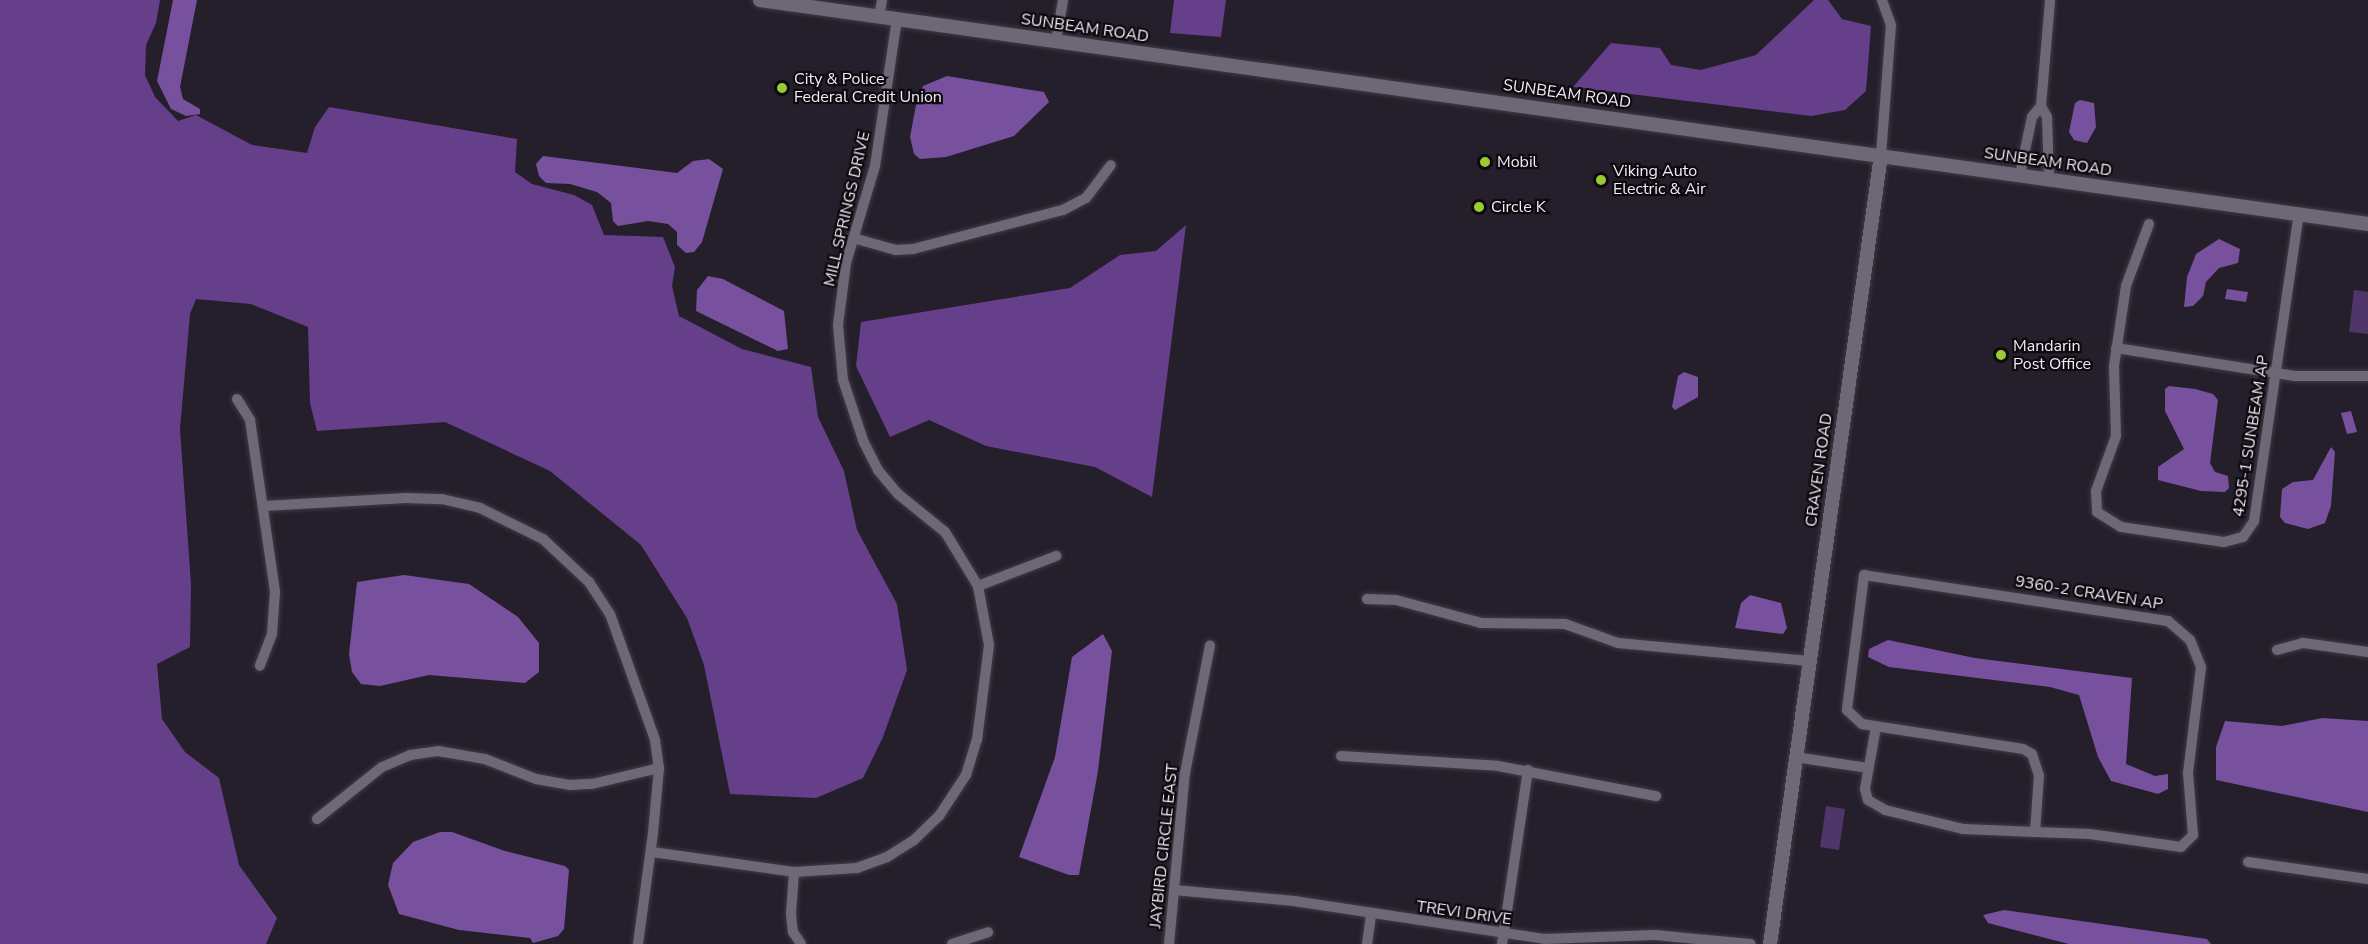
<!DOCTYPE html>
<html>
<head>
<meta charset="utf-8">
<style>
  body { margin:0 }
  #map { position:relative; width:2368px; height:944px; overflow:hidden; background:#241f2b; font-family:"Nunito Sans",sans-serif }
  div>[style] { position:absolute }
  .green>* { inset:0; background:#50356a }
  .forest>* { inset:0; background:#663f8b }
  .water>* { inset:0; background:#78519e }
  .roads { filter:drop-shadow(0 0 2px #403b45) drop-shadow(0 0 2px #403b45) }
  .minor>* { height:10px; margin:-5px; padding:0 5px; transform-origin:5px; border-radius:5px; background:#6e6776 }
  .tertiary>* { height:14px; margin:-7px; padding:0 7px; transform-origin:7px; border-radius:7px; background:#6e6776 }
  .dots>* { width:16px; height:16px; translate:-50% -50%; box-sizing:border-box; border:3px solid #0c0a0f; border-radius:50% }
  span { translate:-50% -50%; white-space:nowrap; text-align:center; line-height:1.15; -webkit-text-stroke:4.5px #0c0a0f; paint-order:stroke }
  .street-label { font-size:16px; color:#f0edf5 }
  .poi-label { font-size:16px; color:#f0edf5 }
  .left { translate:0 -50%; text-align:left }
</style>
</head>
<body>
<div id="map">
  <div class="green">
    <i style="clip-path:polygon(2354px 290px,2368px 292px,2368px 334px,2349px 332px)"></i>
    <i style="clip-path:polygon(1826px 806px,1845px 809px,1839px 850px,1820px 847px)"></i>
  </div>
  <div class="forest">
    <i style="clip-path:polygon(0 0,160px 0,156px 23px,146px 45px,145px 75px,155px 97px,178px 121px,196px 115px,252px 145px,307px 153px,315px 127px,329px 107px,517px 139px,515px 172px,532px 184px,574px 195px,592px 205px,604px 235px,663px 237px,675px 267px,672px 286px,679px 316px,742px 349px,811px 367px,818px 417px,844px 471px,857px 530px,897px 604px,907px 670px,883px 737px,863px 778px,816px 798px,730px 794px,704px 665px,687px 618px,641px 545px,550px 471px,445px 422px,317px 431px,310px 403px,308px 327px,251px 304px,196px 299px,190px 314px,180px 429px,191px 584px,190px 647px,157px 664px,162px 719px,185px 752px,219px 778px,239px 865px,277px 918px,266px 944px,0 944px)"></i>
    <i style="clip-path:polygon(1174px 0,1226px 0,1221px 37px,1170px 33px)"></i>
    <i style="clip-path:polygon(1814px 0,1828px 0,1842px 19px,1871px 26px,1866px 91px,1845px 110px,1811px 116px,1573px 87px,1611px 43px,1660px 48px,1671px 65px,1701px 70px,1756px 55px)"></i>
    <i style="clip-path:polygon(1186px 225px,1152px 497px,1095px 467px,986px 446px,929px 420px,890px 437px,856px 366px,861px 322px,1070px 288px,1120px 255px,1156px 251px)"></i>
  </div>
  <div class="water">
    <i style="clip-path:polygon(173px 0,197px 0,180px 87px,183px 99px,200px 109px,200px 114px,186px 116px,171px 109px,157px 81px)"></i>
    <i style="clip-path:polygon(947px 76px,1044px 92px,1049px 102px,1014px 136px,946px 157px,920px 159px,914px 154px,910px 137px,916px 105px,923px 86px)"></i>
    <i style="clip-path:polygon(2080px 100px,2094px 103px,2096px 127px,2087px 143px,2074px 140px,2069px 132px,2075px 103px)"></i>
    <i style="clip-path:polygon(543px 156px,677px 173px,693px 161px,709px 159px,723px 169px,702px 242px,694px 252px,686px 253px,677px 245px,677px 232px,668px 224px,648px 221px,618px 226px,613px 221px,611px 203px,597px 192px,570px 184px,546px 183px,539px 176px,536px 164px)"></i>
    <i style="clip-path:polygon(2219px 239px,2240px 249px,2238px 263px,2219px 268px,2206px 282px,2203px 296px,2193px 306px,2184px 307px,2187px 277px,2196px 254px)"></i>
    <i style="clip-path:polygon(708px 276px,723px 279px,784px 311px,788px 349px,778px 351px,696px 311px,697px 290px)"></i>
    <i style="clip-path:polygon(2227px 289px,2248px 292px,2246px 302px,2225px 299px)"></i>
    <i style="clip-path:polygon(1684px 372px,1698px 377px,1698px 397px,1675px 410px,1672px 407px,1678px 376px)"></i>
    <i style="clip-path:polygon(2169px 386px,2195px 389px,2213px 394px,2218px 400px,2210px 463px,2215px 472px,2228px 476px,2229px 488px,2225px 492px,2201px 491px,2158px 480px,2158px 467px,2184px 449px,2165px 411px,2165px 389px)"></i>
    <i style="clip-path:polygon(2351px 411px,2357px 432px,2347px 434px,2341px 413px)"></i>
    <i style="clip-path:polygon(2331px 447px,2335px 452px,2331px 506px,2325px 523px,2308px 529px,2285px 523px,2280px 517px,2282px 489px,2293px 482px,2313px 480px)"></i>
    <i style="clip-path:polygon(404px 575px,469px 584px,518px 617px,539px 643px,539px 672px,525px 683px,429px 675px,380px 686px,361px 684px,352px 672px,349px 654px,357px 582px)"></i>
    <i style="clip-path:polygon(1750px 595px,1781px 603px,1787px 628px,1783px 634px,1735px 628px,1741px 603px)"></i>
    <i style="clip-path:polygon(1103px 634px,1112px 651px,1098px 771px,1079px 875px,1069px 875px,1019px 857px,1055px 757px,1072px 657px)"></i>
    <i style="clip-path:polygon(1888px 640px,1975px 658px,2132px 678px,2126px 764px,2155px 776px,2168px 774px,2168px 789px,2158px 794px,2111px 781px,2098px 757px,2079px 695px,2050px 687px,1889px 667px,1868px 657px,1869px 649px)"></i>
    <i style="clip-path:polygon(2322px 718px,2368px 721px,2368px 812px,2216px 780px,2216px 747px,2225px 721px,2282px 726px)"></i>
    <i style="clip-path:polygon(440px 832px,452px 832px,505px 851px,565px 866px,569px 870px,564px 929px,558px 936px,533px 943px,530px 938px,459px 930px,399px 914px,388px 885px,393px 863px,413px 842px)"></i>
    <i style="clip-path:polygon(2004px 910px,2207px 939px,2211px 944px,2069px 944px,1988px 923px,1983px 915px)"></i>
  </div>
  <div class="roads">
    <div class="minor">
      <i style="left:879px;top:17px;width:17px;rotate:-80deg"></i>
      <i style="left:1056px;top:41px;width:42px;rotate:-80.3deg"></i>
      <i style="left:1881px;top:155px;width:130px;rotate:-85.6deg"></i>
      <i style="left:1891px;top:25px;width:27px;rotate:-110deg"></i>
      <i style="left:2020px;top:174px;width:58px;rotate:-78.1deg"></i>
      <i style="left:2032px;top:117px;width:14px;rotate:-51deg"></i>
      <i style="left:2049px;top:178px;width:61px;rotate:-91.9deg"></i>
      <i style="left:2047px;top:117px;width:13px;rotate:-119deg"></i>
      <i style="left:2041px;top:106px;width:106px;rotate:-85.1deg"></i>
      <i style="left:2149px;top:224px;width:66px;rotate:110.4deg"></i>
      <i style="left:2126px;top:286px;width:81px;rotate:98.5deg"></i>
      <i style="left:2114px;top:366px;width:70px;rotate:88.4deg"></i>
      <i style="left:2116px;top:436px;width:59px;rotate:110deg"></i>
      <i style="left:2096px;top:491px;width:21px;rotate:87deg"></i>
      <i style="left:2097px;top:512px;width:28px;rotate:32deg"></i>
      <i style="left:2121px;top:527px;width:104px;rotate:8.3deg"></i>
      <i style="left:2224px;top:542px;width:20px;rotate:-15deg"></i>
      <i style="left:2243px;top:537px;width:19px;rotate:-55deg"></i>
      <i style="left:2254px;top:521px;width:311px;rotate:-81.7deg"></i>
      <i style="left:853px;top:238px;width:45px;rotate:15.6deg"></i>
      <i style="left:896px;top:250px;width:17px;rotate:-3deg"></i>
      <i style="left:913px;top:249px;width:155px;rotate:-14.6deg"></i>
      <i style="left:1063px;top:210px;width:26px;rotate:-28deg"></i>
      <i style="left:1086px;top:198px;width:41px;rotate:-52.9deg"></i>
      <i style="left:2116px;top:348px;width:181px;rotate:8.9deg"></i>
      <i style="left:2295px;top:376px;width:73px"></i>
      <i style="left:237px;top:399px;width:25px;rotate:58deg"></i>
      <i style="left:250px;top:420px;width:174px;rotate:81.7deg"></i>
      <i style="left:275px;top:592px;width:42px;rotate:94.1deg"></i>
      <i style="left:272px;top:634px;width:34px;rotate:111deg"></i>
      <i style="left:264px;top:506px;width:142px;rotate:-3.2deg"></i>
      <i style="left:406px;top:498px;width:36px;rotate:2deg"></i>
      <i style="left:442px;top:499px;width:39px;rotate:13deg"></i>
      <i style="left:480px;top:508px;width:70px;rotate:26.2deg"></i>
      <i style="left:543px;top:539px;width:63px;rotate:43.1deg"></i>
      <i style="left:589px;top:582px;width:38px;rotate:57deg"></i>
      <i style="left:610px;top:614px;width:134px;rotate:70.3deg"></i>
      <i style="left:655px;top:740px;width:28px;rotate:82deg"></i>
      <i style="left:659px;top:768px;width:65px;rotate:95.3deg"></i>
      <i style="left:653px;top:833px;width:112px;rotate:97.7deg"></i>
      <i style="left:978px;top:586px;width:84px;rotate:-21deg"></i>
      <i style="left:1367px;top:599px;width:29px;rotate:2deg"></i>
      <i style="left:1396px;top:600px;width:88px;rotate:15.1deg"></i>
      <i style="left:1481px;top:623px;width:84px;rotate:0.7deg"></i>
      <i style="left:1565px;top:624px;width:56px;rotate:19.7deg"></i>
      <i style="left:1618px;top:643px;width:192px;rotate:5.4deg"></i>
      <i style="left:2277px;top:650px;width:27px;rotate:-15deg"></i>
      <i style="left:2303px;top:643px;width:66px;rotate:7.9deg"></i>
      <i style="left:1876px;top:727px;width:63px;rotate:100.1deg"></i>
      <i style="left:1865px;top:789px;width:11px;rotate:75deg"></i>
      <i style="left:1868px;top:800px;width:20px;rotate:30deg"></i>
      <i style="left:1885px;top:810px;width:80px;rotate:13.7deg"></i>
      <i style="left:1963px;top:829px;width:72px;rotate:2.4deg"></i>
      <i style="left:2035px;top:832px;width:55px;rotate:2.1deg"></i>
      <i style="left:2090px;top:834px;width:92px;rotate:8.1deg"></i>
      <i style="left:2181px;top:847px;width:17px;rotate:-45deg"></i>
      <i style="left:2193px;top:835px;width:62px;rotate:-94.6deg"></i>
      <i style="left:2188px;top:773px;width:107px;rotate:-83deg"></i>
      <i style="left:2201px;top:667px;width:29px;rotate:-112deg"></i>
      <i style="left:2190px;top:640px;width:29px;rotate:-139deg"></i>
      <i style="left:2168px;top:621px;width:307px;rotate:-171.4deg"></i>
      <i style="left:1864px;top:575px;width:136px;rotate:97.2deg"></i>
      <i style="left:1847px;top:710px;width:21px;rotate:43deg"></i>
      <i style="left:1862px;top:724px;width:163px;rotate:8.8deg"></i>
      <i style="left:2023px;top:749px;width:10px;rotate:29deg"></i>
      <i style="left:2032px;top:754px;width:22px;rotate:72deg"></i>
      <i style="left:2039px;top:775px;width:57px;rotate:94deg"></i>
      <i style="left:1341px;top:756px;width:157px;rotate:3.6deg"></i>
      <i style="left:1498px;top:766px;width:161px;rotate:10.8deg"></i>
      <i style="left:1795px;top:757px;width:74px;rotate:8.6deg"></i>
      <i style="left:317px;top:819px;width:83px;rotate:-38.7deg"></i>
      <i style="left:382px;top:767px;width:30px;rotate:-23deg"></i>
      <i style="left:410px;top:755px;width:28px;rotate:-8deg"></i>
      <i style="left:438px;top:751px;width:48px;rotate:9.7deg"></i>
      <i style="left:485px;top:759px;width:55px;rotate:21.4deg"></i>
      <i style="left:536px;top:779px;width:35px;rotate:10deg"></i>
      <i style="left:570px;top:785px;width:22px;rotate:-3deg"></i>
      <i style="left:592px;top:784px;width:69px;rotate:-13.4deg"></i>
      <i style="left:652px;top:852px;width:143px;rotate:8deg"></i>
      <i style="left:794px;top:872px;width:63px;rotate:-3.6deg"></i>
      <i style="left:857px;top:868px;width:32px;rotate:-20deg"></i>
      <i style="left:887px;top:857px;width:32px;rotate:-32deg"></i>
      <i style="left:914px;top:840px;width:35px;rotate:-44deg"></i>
      <i style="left:939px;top:816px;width:49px;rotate:-56.6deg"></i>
      <i style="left:966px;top:775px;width:37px;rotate:-73deg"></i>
      <i style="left:977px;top:740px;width:96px;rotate:-82.8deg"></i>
      <i style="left:989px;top:645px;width:60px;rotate:-100.6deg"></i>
      <i style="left:978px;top:586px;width:63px;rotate:-121.4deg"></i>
      <i style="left:945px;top:532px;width:60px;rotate:-141deg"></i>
      <i style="left:898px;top:494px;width:31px;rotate:-130deg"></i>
      <i style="left:878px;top:470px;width:30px;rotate:-117deg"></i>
      <i style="left:864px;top:443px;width:66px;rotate:-108.4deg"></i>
      <i style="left:843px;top:380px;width:55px;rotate:-95.2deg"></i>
      <i style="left:838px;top:325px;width:63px;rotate:-82.6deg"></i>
      <i style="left:846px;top:263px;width:101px;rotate:-73.4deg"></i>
      <i style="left:875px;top:166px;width:149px;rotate:-81.5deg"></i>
      <i style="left:2248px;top:862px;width:121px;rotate:8.1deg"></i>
      <i style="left:794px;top:872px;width:42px;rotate:94.1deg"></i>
      <i style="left:791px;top:914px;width:18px;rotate:84deg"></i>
      <i style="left:793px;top:932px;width:14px;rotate:56deg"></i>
      <i style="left:1174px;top:890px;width:121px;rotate:5.2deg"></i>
      <i style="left:1294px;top:901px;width:253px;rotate:8.6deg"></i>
      <i style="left:1544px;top:939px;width:111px;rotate:-2.1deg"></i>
      <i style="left:1655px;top:935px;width:96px;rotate:5.4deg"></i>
      <i style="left:952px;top:944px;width:38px;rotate:-18deg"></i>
      <i style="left:1169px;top:944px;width:172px;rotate:-84.7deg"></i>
      <i style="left:1185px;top:773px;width:130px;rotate:-78.9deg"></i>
      <i style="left:1367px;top:944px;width:29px;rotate:-82deg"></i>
      <i style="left:1502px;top:944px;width:176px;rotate:-81.5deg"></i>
    </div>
    <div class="tertiary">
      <i style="left:760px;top:0;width:1624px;rotate:7.93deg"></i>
      <i style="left:1770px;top:944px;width:797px;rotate:-81.99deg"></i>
    </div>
  </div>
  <div class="dots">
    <i style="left:782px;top:88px;background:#9bcb33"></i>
    <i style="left:1485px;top:162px;background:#9bcb33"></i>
    <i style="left:1601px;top:180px;background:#9bcb33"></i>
    <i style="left:1479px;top:207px;background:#9bcb33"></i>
    <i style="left:2001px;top:355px;background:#9bcb33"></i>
  </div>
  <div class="street-label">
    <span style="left:1085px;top:28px;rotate:8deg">SUNBEAM ROAD</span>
    <span style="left:1567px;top:94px;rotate:8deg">SUNBEAM ROAD</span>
    <span style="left:2048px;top:162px;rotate:8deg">SUNBEAM ROAD</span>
    <span style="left:847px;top:209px;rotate:-77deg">MILL SPRINGS DRIVE</span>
    <span style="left:2251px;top:436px;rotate:-81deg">4295-1 SUNBEAM AP</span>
    <span style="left:1819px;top:470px;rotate:-82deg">CRAVEN ROAD</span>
    <span style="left:2089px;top:593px;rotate:9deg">9360-2 CRAVEN AP</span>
    <span style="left:1164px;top:846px;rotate:-84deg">JAYBIRD CIRCLE EAST</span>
    <span style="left:1464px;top:913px;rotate:8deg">TREVI DRIVE</span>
  </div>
  <div class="poi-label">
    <span class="left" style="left:794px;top:88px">City &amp; Police<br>Federal Credit Union</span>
    <span class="left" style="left:1497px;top:162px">Mobil</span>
    <span class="left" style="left:1613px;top:180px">Viking Auto<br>Electric &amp; Air</span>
    <span class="left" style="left:1491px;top:207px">Circle K</span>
    <span class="left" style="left:2013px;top:355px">Mandarin<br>Post Office</span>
  </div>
</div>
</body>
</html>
